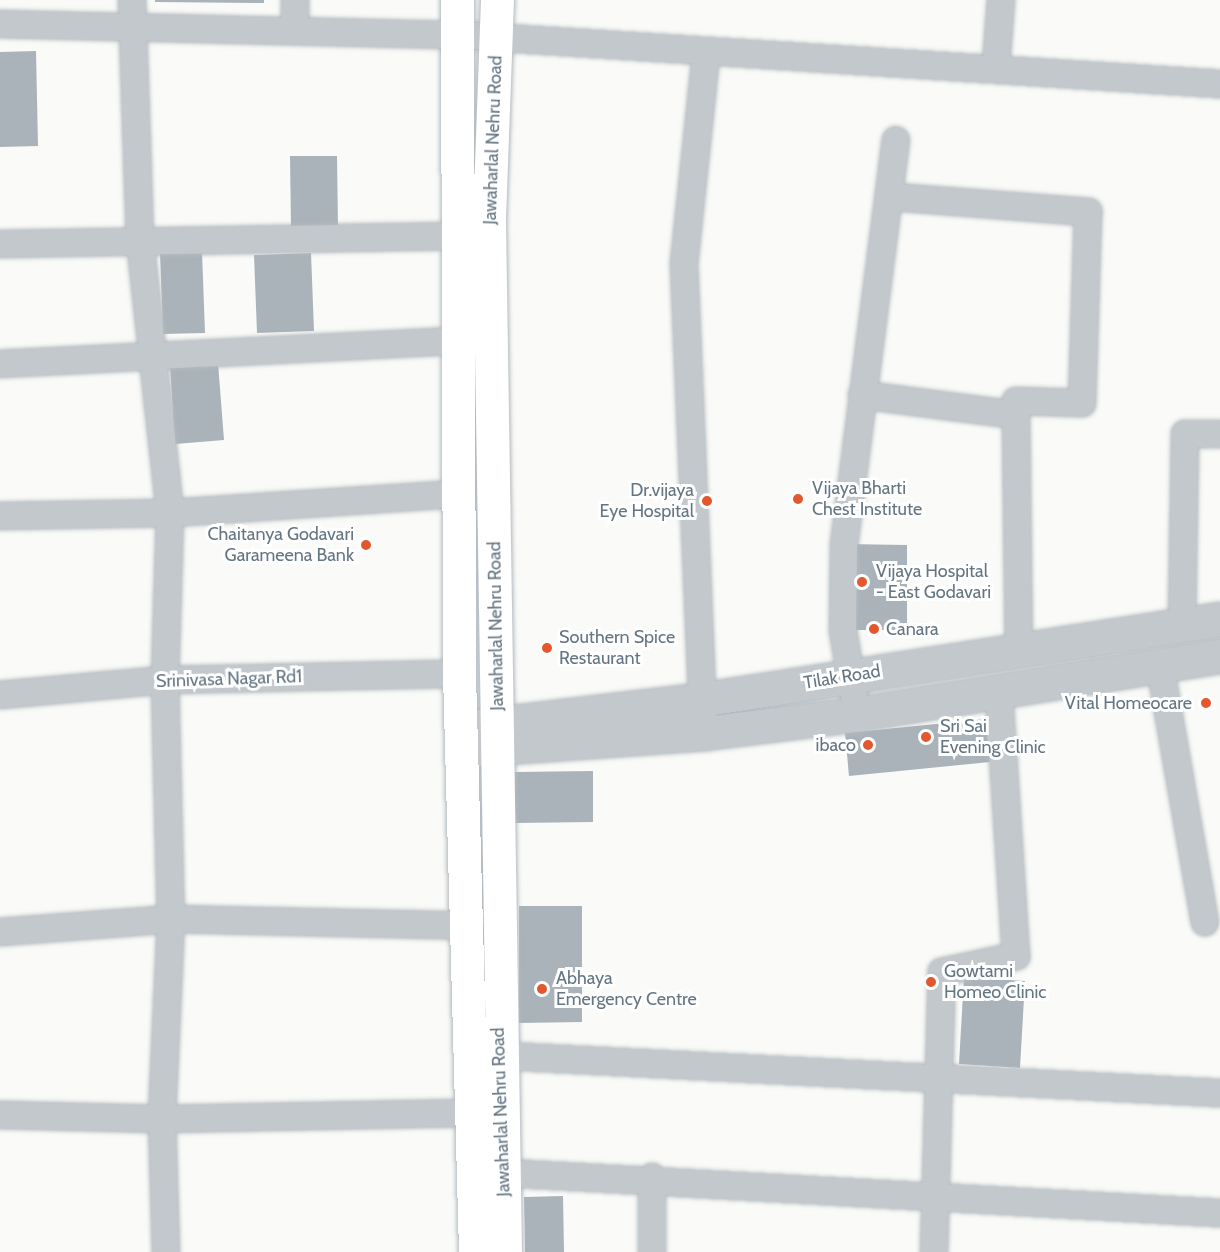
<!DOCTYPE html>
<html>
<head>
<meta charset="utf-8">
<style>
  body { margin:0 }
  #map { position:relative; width:1220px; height:1252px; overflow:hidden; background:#fafaf8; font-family:Cabin,sans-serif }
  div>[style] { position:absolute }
  .building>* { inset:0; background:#aab3b9 }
  .roads { filter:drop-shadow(0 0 2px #b3babf) drop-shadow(0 0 2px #b3babf) }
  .minor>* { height:26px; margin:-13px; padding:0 13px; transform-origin:13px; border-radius:13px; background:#c3c8cc }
  .tertiary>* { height:33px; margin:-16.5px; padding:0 16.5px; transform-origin:16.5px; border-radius:16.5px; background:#c3c8cc }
  .secondary>* { height:33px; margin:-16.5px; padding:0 16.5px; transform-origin:16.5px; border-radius:16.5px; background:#fff }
  .dots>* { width:16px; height:16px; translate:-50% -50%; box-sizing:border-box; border:3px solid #fff; border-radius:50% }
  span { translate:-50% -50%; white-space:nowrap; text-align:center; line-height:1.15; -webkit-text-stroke:6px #fff; paint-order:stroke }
  .street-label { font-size:18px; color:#657683 }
  .poi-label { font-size:18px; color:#657683 }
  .left { translate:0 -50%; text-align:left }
  .right { translate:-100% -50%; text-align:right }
</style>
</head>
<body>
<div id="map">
  <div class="building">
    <i style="clip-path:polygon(155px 0,264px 0,264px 3px,155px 2px)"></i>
    <i style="clip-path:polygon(36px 51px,38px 146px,0 147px,0 52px)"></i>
    <i style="clip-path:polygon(290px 156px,337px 156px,338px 228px,291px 228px)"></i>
    <i style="clip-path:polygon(202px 252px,205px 333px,163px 334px,160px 253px)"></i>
    <i style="clip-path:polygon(311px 253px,314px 331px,257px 333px,254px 255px)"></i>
    <i style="clip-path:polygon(218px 363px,224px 440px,175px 444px,170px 367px)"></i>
    <i style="clip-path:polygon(845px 544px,907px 545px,907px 630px,844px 630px)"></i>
    <i style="clip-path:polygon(986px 719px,990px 762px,849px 776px,845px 733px)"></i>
    <i style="clip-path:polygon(593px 771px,593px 822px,515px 823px,515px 772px)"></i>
    <i style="clip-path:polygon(519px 906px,582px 906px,582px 1022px,519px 1023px)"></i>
    <i style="clip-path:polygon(964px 977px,1025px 981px,1020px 1068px,959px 1064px)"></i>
    <i style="clip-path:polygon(563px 1196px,564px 1252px,525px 1252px,524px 1197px)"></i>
  </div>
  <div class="roads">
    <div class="minor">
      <i style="left:132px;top:0;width:240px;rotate:88.1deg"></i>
      <i style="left:140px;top:240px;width:275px;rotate:83.7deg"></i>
      <i style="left:170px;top:513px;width:167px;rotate:91.7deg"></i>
      <i style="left:165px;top:680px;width:239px;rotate:88.6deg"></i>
      <i style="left:171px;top:919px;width:200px;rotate:92.6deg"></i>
      <i style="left:162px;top:1119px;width:133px;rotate:88.3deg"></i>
      <i style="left:0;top:24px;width:457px;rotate:1.4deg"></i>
      <i style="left:457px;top:35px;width:765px;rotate:3.67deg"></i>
      <i style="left:295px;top:29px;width:29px;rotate:-90deg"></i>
      <i style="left:996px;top:66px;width:66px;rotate:-85.7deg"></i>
      <i style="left:893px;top:197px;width:196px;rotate:4.4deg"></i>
      <i style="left:1088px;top:212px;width:191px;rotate:91.8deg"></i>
      <i style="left:1082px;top:403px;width:66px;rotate:-178.3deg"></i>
      <i style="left:1016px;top:401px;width:14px;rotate:90deg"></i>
      <i style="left:0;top:244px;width:459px;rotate:-1deg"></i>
      <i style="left:0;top:364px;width:459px;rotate:-2.9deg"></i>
      <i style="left:862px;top:395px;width:155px;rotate:7.4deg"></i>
      <i style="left:1016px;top:415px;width:232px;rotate:89.3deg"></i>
      <i style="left:0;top:516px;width:170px;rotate:-1deg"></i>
      <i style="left:170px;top:513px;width:289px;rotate:-3.8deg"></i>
      <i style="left:1182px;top:625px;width:191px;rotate:-89.1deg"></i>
      <i style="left:1185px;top:434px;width:35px"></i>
      <i style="left:1160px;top:665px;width:261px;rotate:80.1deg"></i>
      <i style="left:0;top:695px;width:166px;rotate:-5.2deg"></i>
      <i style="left:165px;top:680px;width:294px;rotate:-1.2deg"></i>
      <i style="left:857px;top:714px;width:85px;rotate:-99.5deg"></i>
      <i style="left:843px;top:630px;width:85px;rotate:-89.3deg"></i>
      <i style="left:844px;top:545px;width:408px;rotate:-82.7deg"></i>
      <i style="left:703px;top:717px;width:453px;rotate:-92.4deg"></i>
      <i style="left:684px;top:264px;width:212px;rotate:-84deg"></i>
      <i style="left:0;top:932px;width:171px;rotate:-4.3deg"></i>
      <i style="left:171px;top:919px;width:298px;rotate:1.3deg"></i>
      <i style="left:485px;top:1055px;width:736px;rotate:2.96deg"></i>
      <i style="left:0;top:1115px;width:162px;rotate:1.4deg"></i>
      <i style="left:162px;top:1119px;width:308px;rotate:-1.1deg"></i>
      <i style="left:487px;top:1172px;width:734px;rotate:3.2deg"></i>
      <i style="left:652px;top:1177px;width:75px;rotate:90deg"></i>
      <i style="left:934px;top:1252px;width:280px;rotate:-88.4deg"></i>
      <i style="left:942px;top:972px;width:76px;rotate:-12.2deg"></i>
      <i style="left:1016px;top:956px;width:263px;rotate:-93.7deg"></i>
    </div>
    <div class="tertiary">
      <i style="left:463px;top:728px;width:238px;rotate:-6.8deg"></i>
      <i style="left:699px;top:700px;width:527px;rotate:-8.84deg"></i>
      <i style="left:463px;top:750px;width:243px;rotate:-4deg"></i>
      <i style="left:705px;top:733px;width:153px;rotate:-7.1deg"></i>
      <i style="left:857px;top:714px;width:368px;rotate:-9.1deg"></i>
    </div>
    <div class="secondary">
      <i style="left:457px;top:0;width:674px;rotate:89.83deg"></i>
      <i style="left:459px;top:674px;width:578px;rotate:88.41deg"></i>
      <i style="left:497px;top:0;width:221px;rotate:92.1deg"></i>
      <i style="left:489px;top:221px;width:1031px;rotate:89.11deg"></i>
    </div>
  </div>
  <div class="dots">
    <i style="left:798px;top:499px;background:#e4572e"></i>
    <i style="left:707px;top:501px;background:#e4572e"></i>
    <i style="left:366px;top:545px;background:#e4572e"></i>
    <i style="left:862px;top:582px;background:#e4572e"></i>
    <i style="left:874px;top:629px;background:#e4572e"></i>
    <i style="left:547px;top:648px;background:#e4572e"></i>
    <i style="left:1206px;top:703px;background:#e4572e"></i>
    <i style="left:926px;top:737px;background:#e4572e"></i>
    <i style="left:868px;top:745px;background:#e4572e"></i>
    <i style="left:931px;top:982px;background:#e4572e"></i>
    <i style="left:542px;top:989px;background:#e4572e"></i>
  </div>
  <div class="street-label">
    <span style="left:493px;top:140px;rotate:-88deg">Jawaharlal Nehru Road</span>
    <span style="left:496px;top:626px;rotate:-91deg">Jawaharlal Nehru Road</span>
    <span style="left:842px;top:677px;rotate:-9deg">Tilak Road</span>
    <span style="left:229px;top:679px;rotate:-2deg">Srinivasa Nagar Rd1</span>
    <span style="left:501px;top:1112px;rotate:-92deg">Jawaharlal Nehru Road</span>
  </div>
  <div class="poi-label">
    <span class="left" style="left:812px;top:499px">Vijaya Bharti<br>Chest Institute</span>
    <span class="right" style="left:694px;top:501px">Dr.vijaya<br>Eye Hospital</span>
    <span class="right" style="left:354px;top:545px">Chaitanya Godavari<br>Garameena Bank</span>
    <span class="left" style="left:876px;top:582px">Vijaya Hospital<br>- East Godavari</span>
    <span class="left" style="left:886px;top:629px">Canara</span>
    <span class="left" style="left:559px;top:648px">Southern Spice<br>Restaurant</span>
    <span class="right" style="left:1192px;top:703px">Vital Homeocare</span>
    <span class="left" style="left:940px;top:737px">Sri Sai<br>Evening Clinic</span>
    <span class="right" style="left:856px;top:745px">ibaco</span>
    <span class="left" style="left:944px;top:982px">Gowtami<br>Homeo Clinic</span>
    <span class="left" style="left:556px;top:989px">Abhaya<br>Emergency Centre</span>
  </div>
</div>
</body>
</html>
